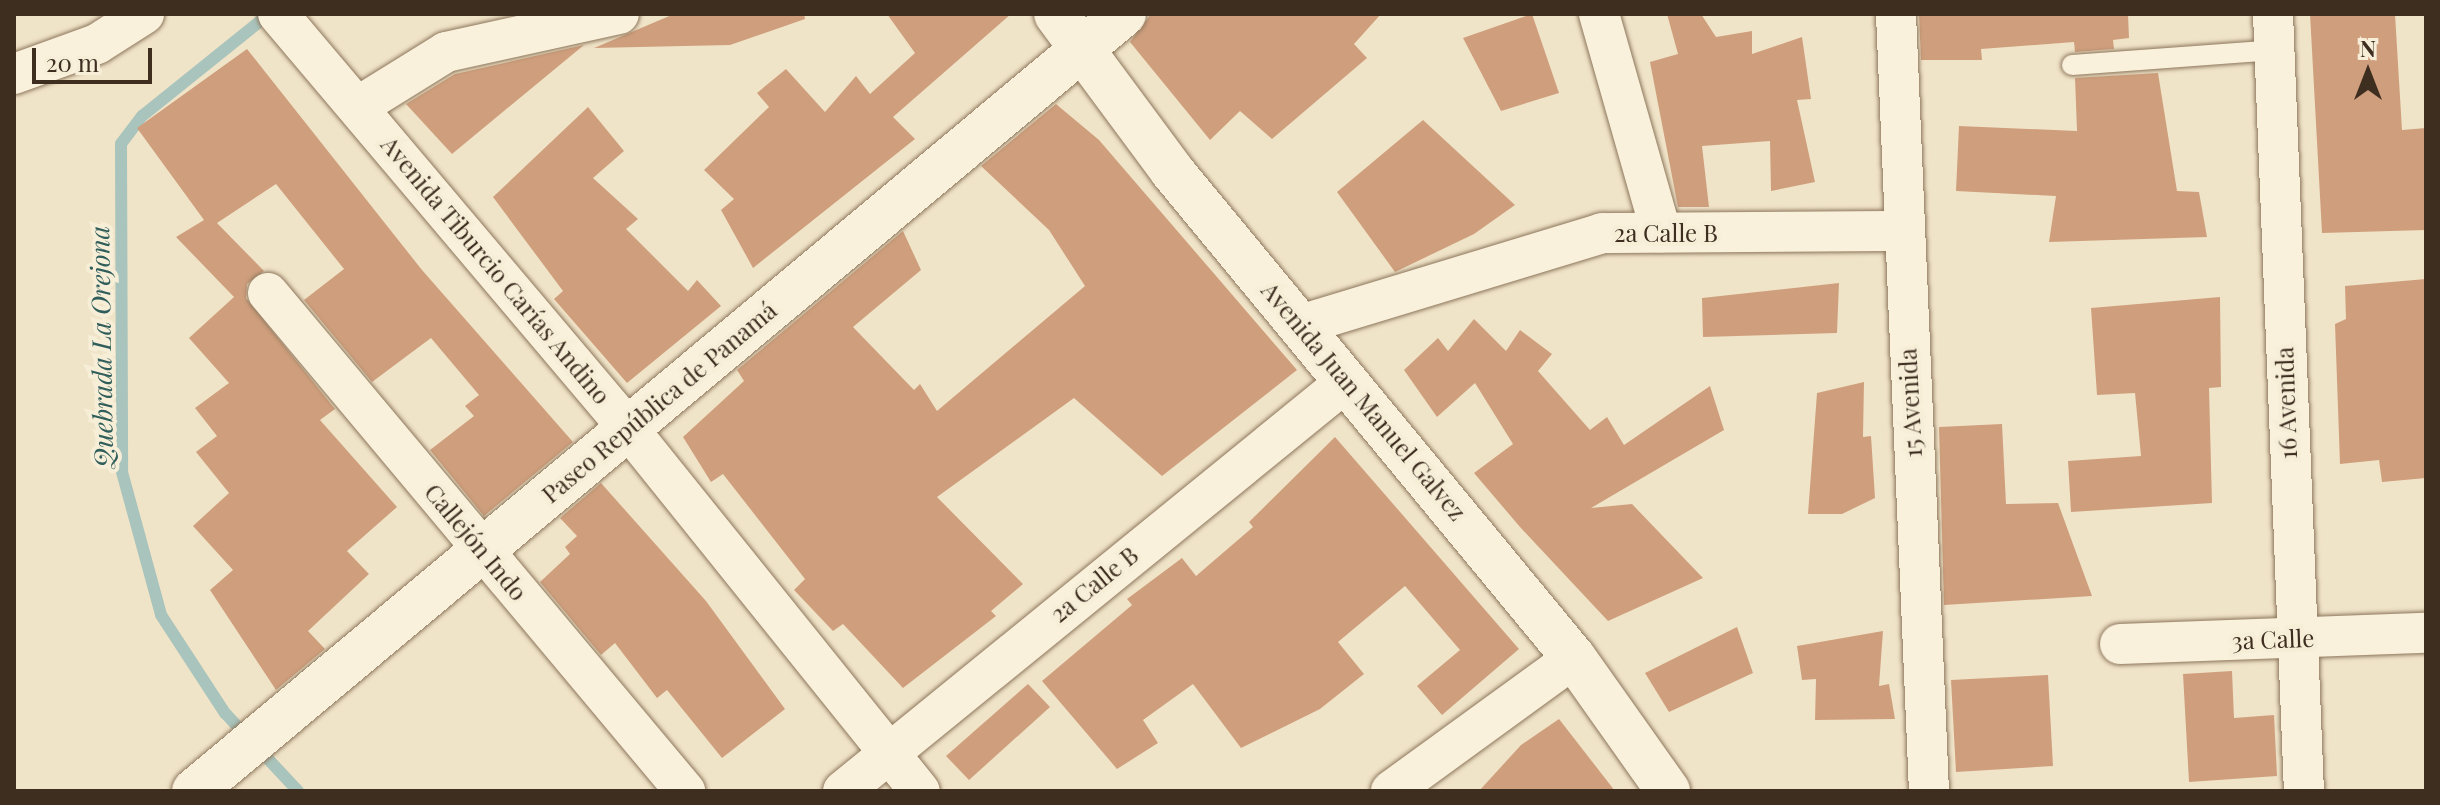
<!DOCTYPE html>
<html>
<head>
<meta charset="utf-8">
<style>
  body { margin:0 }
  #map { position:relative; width:2440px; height:805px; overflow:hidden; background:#f0e4c8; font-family:"Playfair Display",serif }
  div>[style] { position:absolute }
  .stream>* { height:12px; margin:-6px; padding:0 6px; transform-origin:6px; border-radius:6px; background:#a9c4bc }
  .building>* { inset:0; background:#cf9f7d }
  .roads { filter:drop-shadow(0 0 2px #8d765c) drop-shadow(0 0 2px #8d765c) }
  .lane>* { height:20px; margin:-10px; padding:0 10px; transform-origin:10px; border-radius:10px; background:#faf1dc }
  .street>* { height:40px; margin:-20px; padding:0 20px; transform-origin:20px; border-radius:20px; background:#faf1dc }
  .secondary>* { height:44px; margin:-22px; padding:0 22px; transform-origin:22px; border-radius:22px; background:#faf1dc }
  span { translate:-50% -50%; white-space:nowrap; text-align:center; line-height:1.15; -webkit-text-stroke:8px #f7eed8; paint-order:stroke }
  .street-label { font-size:24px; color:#3d2e20 }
  .water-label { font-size:26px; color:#2f5d5a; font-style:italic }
  .frame { position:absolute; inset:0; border:16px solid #3d2e20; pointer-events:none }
  .north { position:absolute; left:2328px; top:32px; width:80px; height:80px; -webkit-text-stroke:6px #f7eed8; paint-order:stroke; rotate:0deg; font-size:22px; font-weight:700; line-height:32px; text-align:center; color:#3d2e20 }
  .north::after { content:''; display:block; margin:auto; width:28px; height:36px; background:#3d2e20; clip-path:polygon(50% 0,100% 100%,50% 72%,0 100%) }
  .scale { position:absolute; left:32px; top:48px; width:120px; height:36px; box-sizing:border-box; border:4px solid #3d2e20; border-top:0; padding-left:10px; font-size:24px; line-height:28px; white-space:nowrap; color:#3d2e20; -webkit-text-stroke:6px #f7eed8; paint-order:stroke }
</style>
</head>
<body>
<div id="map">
  <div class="stream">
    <i style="left:269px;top:14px;width:163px;rotate:141.2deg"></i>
    <i style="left:142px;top:116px;width:35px;rotate:127deg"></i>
    <i style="left:121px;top:144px;width:328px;rotate:89.8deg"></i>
    <i style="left:122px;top:472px;width:148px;rotate:74.7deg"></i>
    <i style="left:161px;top:615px;width:117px;rotate:56.9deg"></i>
    <i style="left:225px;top:713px;width:107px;rotate:46.9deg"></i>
  </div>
  <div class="building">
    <i style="clip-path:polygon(674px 14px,804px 14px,805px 19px,730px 45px,594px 48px)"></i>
    <i style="clip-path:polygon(887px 14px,1011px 14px,893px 117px,915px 139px,753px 268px,721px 210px,734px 199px,704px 170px,769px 107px,757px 93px,786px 69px,825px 112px,856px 76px,870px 94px,915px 53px)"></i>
    <i style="clip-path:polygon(1151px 14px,1381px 14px,1354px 44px,1367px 58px,1272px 139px,1240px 111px,1210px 140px,1130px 42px)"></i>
    <i style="clip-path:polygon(1532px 14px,1559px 93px,1501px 111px,1463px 38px)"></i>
    <i style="clip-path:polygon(1667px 14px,1701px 14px,1716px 37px,1752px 31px,1752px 54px,1802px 37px,1811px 99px,1797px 100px,1815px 182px,1771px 191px,1770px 141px,1702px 146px,1709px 207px,1678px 207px,1650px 62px,1678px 54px)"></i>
    <i style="clip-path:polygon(1919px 14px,2128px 14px,2129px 38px,2113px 40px,2114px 49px,2075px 52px,2074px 42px,1981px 49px,1982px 60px,1921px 60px)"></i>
    <i style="clip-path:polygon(2310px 14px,2395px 14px,2402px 130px,2426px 128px,2426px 230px,2322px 233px)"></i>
    <i style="clip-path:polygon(584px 45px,452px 154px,406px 104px,455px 74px)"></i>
    <i style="clip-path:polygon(247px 49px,422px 270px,573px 442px,484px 516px,430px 450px,474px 416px,465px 406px,479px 395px,431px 338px,372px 382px,304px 300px,344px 269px,276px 184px,217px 223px,264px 271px,247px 284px,246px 298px,335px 409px,320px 420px,397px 507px,347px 551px,369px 574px,308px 631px,325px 649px,276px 690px,210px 590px,233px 570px,193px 526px,229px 493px,196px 452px,217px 436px,195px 408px,229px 383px,189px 338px,234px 297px,176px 237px,204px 220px,137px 128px)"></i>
    <i style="clip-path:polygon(2158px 73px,2177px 191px,2199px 192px,2207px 237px,2049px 242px,2056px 196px,1956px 191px,1959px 126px,2077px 131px,2075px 78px)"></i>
    <i style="clip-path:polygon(1056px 104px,1099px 140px,1297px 370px,1162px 476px,1074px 398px,937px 497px,1023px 584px,991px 611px,996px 616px,903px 688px,843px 624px,833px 631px,794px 590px,805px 579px,723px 474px,711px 482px,683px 437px,744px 381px,737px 370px,903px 231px,921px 270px,853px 327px,914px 390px,920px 384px,937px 411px,1085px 286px,1049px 230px,981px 166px)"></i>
    <i style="clip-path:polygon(588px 107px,624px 151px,593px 178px,638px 219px,626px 229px,688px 291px,697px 280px,721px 306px,627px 383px,554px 299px,563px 291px,493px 197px)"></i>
    <i style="clip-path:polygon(1423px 120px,1515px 205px,1474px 234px,1395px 272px,1337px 192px)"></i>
    <i style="clip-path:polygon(2426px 279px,2426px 478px,2382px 482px,2379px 460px,2340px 464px,2335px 324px,2346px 319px,2345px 286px)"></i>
    <i style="clip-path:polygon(1839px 283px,1837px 333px,1703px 337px,1702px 298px)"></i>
    <i style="clip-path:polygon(2220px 297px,2221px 387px,2209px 388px,2212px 503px,2071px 512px,2068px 461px,2141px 456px,2135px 393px,2097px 395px,2091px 308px)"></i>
    <i style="clip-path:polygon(1474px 319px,1506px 351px,1520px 330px,1552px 354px,1538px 371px,1590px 430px,1607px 417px,1624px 445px,1710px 386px,1724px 430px,1591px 508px,1632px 504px,1703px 578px,1608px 621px,1520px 527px,1474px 473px,1513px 444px,1475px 383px,1437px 417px,1404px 370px,1438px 338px,1448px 351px)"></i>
    <i style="clip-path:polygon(1864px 382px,1863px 437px,1871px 436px,1875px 498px,1842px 514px,1808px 514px,1817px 393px)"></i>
    <i style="clip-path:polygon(2002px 424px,2006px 504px,2058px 503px,2092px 596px,1944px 605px,1939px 427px)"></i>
    <i style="clip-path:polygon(1335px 437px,1519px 649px,1442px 715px,1417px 686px,1460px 650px,1405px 586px,1338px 642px,1364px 674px,1320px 709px,1241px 748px,1193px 684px,1143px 720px,1158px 743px,1117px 769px,1042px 681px,1132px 605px,1127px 599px,1182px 558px,1196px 576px,1253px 527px,1249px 522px)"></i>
    <i style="clip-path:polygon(601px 483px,706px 601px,785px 709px,722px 758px,667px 690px,657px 698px,615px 643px,601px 655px,540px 582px,570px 554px,565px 547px,577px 536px,560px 518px)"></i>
    <i style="clip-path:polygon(1737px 627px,1753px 673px,1669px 712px,1645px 673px)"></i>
    <i style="clip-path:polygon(1883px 631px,1879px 686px,1889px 684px,1895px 719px,1815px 720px,1816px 679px,1802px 680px,1797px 646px)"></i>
    <i style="clip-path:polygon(2232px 671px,2234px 718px,2274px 715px,2277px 776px,2189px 782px,2183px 674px)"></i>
    <i style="clip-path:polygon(2048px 675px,2053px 766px,1956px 772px,1951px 680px)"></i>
    <i style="clip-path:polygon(1028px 684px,1050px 707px,969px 780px,946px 756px)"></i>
    <i style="clip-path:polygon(1559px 719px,1615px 791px,1479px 791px,1521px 745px)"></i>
  </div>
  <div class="roads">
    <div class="lane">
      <i style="left:2072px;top:65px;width:203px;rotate:-4.2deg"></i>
    </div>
    <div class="street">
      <i style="left:278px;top:14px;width:541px;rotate:49.8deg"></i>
      <i style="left:627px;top:427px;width:467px;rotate:51.2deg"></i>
      <i style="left:1599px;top:14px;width:227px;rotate:74.1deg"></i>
      <i style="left:1896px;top:14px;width:778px;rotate:87.57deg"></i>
      <i style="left:2273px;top:14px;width:778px;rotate:87.72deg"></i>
      <i style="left:14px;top:74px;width:88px;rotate:-19.9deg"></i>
      <i style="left:97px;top:44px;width:56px;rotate:-32.6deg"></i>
      <i style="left:359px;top:106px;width:102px;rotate:-31.8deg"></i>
      <i style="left:446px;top:52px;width:177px;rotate:-12.4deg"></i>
      <i style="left:268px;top:293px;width:650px;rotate:50.06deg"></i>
      <i style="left:1300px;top:325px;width:316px;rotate:-16.9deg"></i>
      <i style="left:1602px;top:233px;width:300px;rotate:-0.4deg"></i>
      <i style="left:2120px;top:644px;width:306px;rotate:-2.1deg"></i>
      <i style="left:843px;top:791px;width:650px;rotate:-39.13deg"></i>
      <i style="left:1391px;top:791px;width:226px;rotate:-36deg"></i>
    </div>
    <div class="secondary">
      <i style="left:1056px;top:14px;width:195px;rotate:53.5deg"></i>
      <i style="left:1172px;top:171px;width:631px;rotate:50.46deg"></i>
      <i style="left:1574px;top:658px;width:163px;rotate:54.7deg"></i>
      <i style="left:194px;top:791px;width:1212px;rotate:-39.88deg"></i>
    </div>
  </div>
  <div class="street-label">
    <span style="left:1666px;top:233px">2a Calle B</span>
    <span style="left:496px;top:270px;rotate:50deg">Avenida Tiburcio Carías Andino</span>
    <span style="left:1364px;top:401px;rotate:50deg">Avenida Juan Manuel Galvez</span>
    <span style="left:659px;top:402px;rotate:-40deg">Paseo República de Panamá</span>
    <span style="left:1910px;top:403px;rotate:-93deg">15 Avenida</span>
    <span style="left:2286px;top:403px;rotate:-92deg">16 Avenida</span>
    <span style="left:476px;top:542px;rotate:50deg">Callejón Indo</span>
    <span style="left:1094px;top:584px;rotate:-39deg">2a Calle B</span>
    <span style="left:2273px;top:639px;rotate:-2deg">3a Calle</span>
  </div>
  <div class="water-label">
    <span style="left:101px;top:347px;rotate:-91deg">Quebrada La Orejona</span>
  </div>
  <div class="frame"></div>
  <div class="north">N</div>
  <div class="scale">20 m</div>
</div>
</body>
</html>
